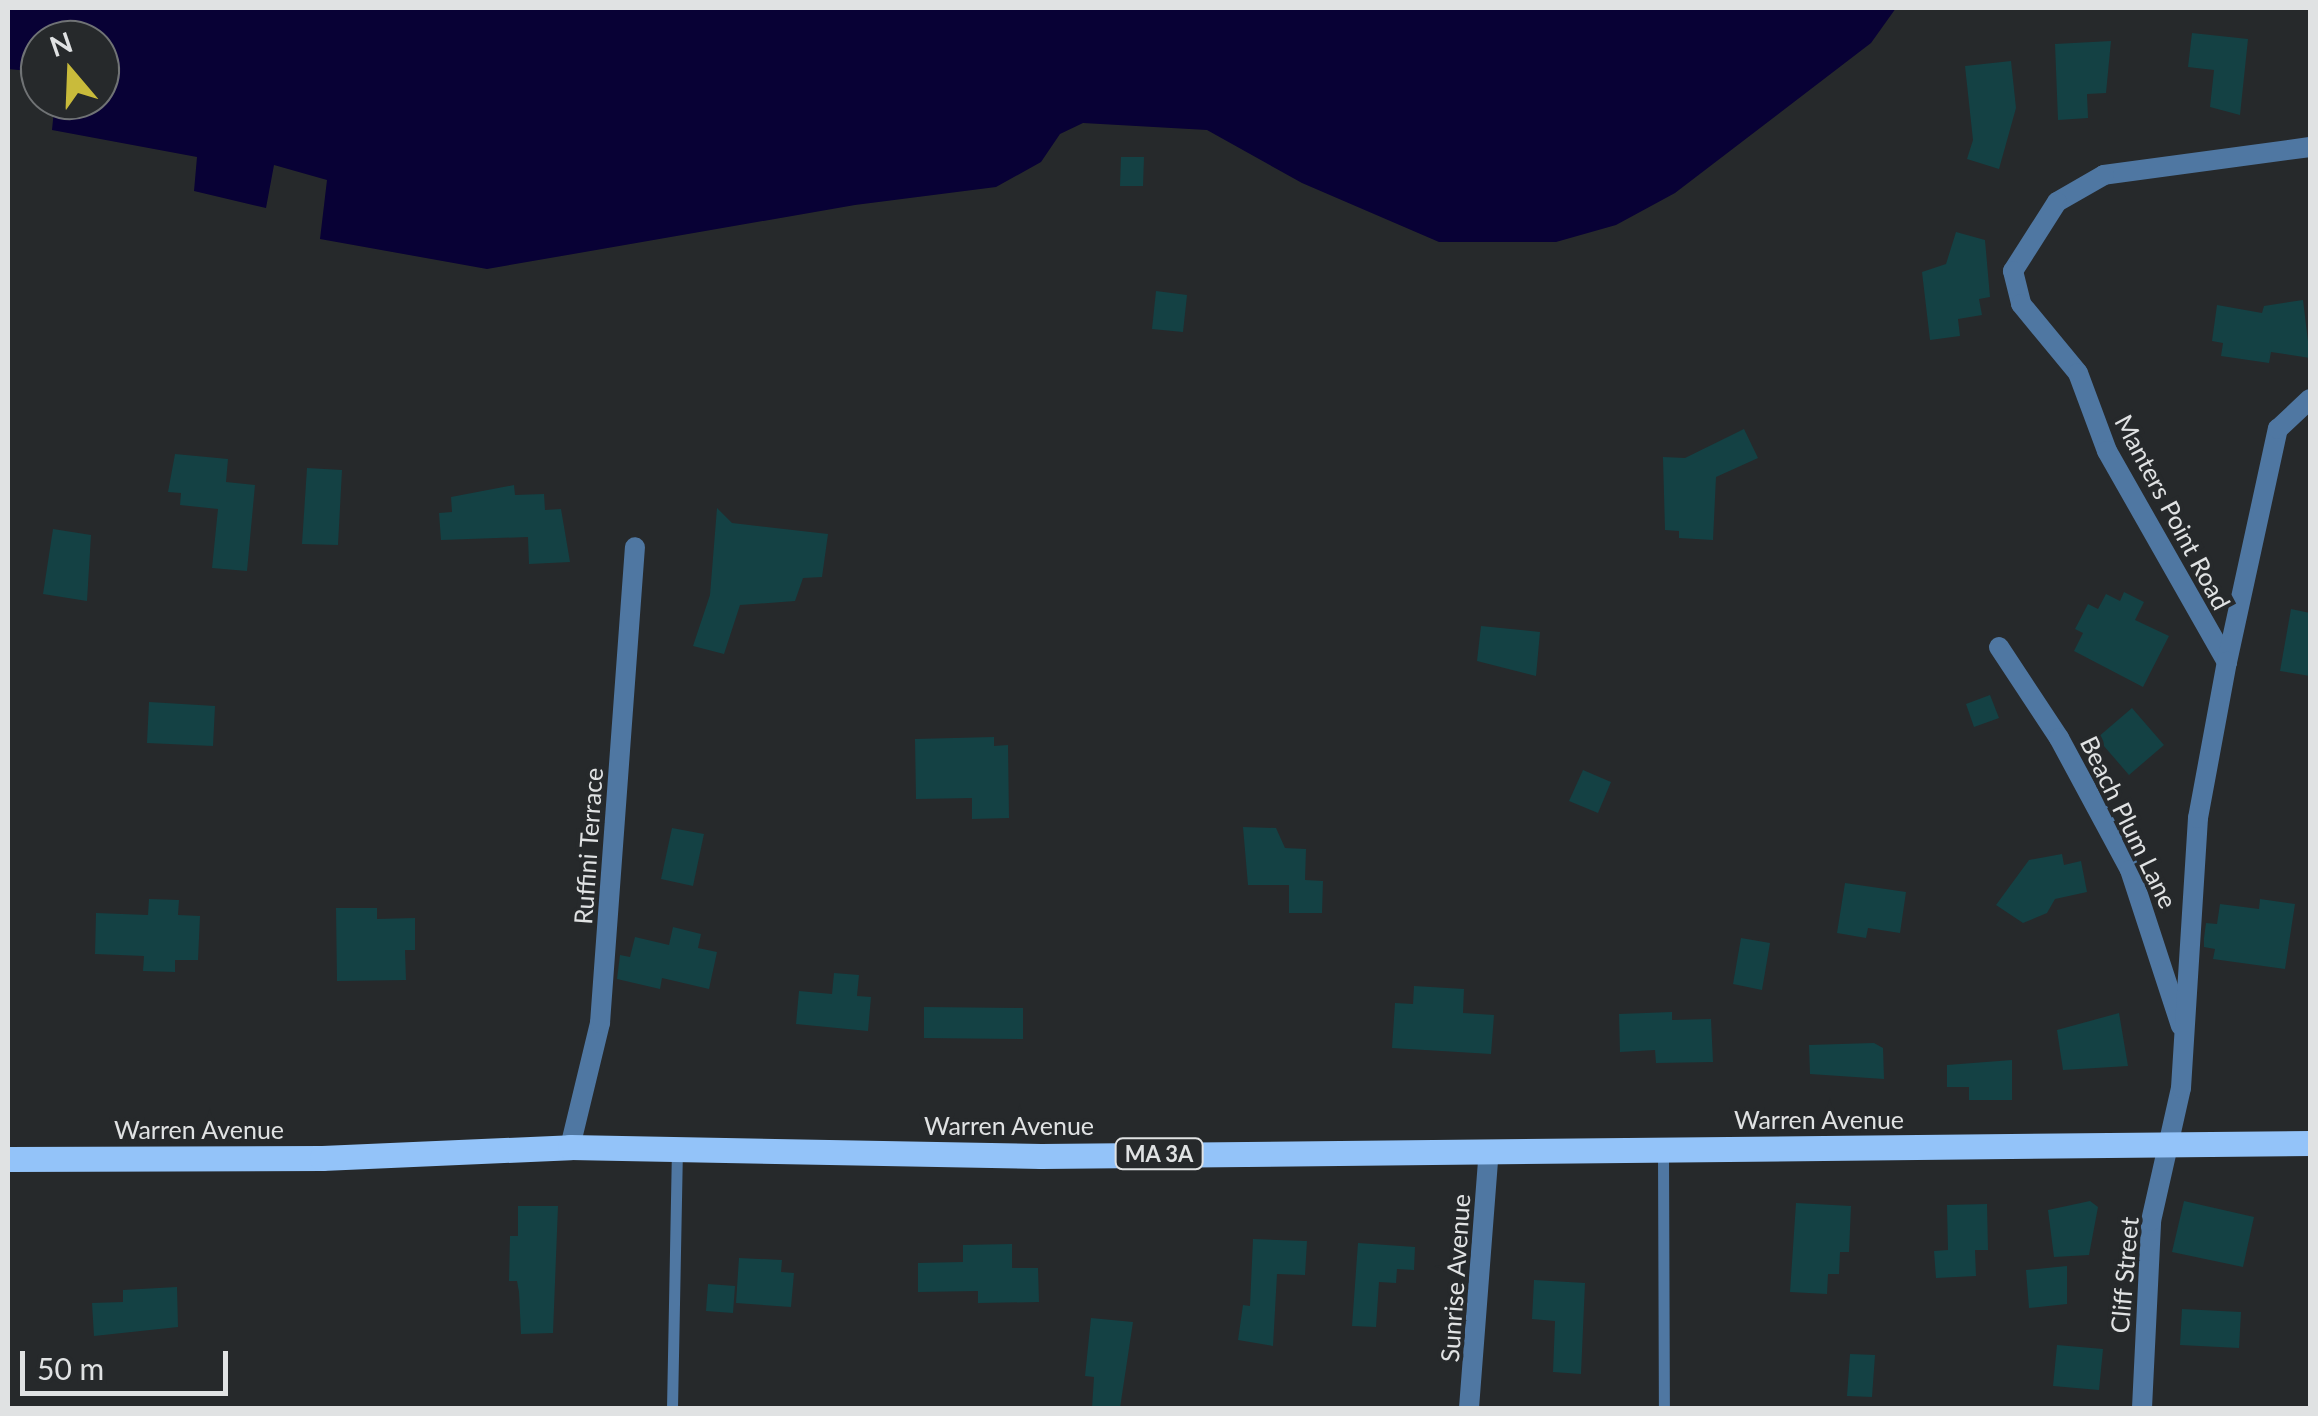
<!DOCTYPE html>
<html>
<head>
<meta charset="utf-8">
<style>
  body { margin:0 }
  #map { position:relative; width:2318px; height:1416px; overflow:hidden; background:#26292b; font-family:Lato,sans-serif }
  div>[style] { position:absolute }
  .water>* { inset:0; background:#080135 }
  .building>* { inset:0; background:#144144 }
  .service>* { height:11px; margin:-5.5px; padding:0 5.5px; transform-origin:5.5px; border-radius:5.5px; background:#4f77a2 }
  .minor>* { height:20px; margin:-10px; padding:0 10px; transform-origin:10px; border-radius:10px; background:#4f77a2 }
  .primary>* { height:25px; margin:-12.5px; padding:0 12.5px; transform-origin:12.5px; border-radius:12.5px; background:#93c3f9 }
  span { translate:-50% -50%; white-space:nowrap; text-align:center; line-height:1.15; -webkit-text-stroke:8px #26292b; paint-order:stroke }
  .shield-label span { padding:2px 8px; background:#26292b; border:2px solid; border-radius:8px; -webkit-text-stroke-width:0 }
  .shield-label { font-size:22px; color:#e0e2e3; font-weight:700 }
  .street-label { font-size:25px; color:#e0e2e3 }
  .frame { position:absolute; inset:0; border:10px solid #e0e2e3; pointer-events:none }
  .north { position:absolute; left:20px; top:20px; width:100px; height:100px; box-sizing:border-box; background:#26292b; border:2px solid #707375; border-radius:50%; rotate:341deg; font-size:28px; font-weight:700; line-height:40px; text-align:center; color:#e0e2e3 }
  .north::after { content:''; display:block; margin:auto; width:35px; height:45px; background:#c9bb3b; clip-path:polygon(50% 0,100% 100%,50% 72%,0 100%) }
  .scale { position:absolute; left:20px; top:1351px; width:208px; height:45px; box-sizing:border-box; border:5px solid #e0e2e3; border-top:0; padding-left:12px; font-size:30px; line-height:35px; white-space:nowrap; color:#e0e2e3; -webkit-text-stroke:8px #26292b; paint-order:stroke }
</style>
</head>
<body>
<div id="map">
  <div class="water">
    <i style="clip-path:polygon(8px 8px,1896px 8px,1871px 43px,1675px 193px,1616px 225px,1556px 242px,1439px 242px,1302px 183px,1207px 130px,1083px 123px,1060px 134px,1041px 162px,996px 187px,855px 205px,487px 269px,320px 239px,327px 180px,274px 165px,266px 208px,194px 191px,197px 157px,52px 130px,55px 100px,100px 100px,100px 40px,40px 40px,40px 72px,8px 69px)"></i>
  </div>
  <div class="building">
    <i style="clip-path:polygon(2192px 33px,2248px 39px,2240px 115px,2210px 107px,2214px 70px,2188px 67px)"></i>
    <i style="clip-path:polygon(2111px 41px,2106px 93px,2087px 94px,2088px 118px,2058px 120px,2055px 44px)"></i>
    <i style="clip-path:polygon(2011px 61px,2016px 108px,1999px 169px,1967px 159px,1973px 140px,1965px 66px)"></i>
    <i style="clip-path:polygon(1121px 157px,1144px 157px,1143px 186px,1120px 186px)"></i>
    <i style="clip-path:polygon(1956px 232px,1985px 240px,1990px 297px,1979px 299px,1982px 315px,1958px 319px,1960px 336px,1930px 340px,1922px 272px,1946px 264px)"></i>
    <i style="clip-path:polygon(1156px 291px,1187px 295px,1183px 332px,1152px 329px)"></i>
    <i style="clip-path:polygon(2303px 300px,2310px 358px,2271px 352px,2269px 363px,2221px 356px,2223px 343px,2212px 341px,2217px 305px,2262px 313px,2264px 306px)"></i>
    <i style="clip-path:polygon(1744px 429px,1758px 458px,1716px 477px,1713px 540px,1679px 538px,1679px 531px,1665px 530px,1663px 457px,1685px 458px)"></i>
    <i style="clip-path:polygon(175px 454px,228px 459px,226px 482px,255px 485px,247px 571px,212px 568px,218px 509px,180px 505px,181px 493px,168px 492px)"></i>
    <i style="clip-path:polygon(307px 468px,342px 470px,338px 545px,302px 544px)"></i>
    <i style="clip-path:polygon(514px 485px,515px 495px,544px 494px,545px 510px,561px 509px,570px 562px,529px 564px,528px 537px,441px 540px,439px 513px,452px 512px,451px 497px)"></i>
    <i style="clip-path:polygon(717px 508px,732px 523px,828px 534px,822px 577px,803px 578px,795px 601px,740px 605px,724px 654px,693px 646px,710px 595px)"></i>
    <i style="clip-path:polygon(53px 529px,91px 535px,87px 601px,43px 594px)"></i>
    <i style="clip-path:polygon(2124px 592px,2144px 602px,2135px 620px,2169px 636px,2143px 687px,2074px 651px,2083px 633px,2075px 629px,2088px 604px,2098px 609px,2106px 594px,2120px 601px)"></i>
    <i style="clip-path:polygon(2291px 609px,2310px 613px,2310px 676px,2280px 671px)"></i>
    <i style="clip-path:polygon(1481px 626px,1540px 632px,1536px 676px,1477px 661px)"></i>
    <i style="clip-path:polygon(1990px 695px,1999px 718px,1974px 727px,1966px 704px)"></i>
    <i style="clip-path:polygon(149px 702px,215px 706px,213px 746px,147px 743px)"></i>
    <i style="clip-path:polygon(2132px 708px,2164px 745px,2129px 775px,2097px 738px)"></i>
    <i style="clip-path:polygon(994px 737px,994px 746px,1008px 745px,1009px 818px,972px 819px,972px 798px,916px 799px,915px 739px)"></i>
    <i style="clip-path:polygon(1583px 770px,1611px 782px,1598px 813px,1569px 801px)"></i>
    <i style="clip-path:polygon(1243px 827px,1276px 828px,1285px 848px,1306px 849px,1305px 880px,1323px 881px,1322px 913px,1289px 913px,1289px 885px,1248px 885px)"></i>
    <i style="clip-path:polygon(672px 828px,704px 834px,693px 886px,661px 879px)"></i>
    <i style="clip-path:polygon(2062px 854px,2064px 865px,2081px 861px,2087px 892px,2055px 899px,2047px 913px,2023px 923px,1996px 905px,2029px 860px)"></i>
    <i style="clip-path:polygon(1845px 883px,1906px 892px,1900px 933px,1868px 928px,1866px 938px,1837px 933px)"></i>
    <i style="clip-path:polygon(149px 899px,179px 900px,178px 915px,200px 916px,198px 960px,175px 960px,175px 972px,143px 971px,144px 956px,95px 954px,96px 913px,148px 915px)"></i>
    <i style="clip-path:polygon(2260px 899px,2295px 904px,2285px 969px,2213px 959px,2215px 949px,2204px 947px,2204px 938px,2206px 923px,2217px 924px,2220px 904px,2259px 909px)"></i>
    <i style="clip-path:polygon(336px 908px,377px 908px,377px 919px,415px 918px,415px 950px,405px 950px,406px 980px,337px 981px)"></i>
    <i style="clip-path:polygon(673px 927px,701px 934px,698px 948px,717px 952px,709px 989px,662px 978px,660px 989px,617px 979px,620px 955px,630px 957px,635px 937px,669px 945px)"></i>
    <i style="clip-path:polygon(1741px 938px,1770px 943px,1762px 990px,1733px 984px)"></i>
    <i style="clip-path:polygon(834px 973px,859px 975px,857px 996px,871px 997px,868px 1031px,796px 1024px,799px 991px,832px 994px)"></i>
    <i style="clip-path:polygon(1414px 986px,1464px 989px,1463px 1013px,1494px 1015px,1491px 1054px,1392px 1048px,1395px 1003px,1413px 1004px)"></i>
    <i style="clip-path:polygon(924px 1007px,1023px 1008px,1023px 1039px,924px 1038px)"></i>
    <i style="clip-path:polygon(1672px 1012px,1672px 1020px,1711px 1019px,1713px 1062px,1656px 1063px,1655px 1050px,1620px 1052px,1619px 1014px)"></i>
    <i style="clip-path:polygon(2119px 1013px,2128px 1066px,2063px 1070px,2057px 1030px)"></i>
    <i style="clip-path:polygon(1874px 1043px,1883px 1048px,1884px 1079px,1810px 1074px,1809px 1045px)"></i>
    <i style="clip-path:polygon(2012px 1060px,2012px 1100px,1969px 1100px,1969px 1087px,1947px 1087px,1947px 1065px)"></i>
    <i style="clip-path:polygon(2090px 1201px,2098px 1207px,2089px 1255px,2054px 1257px,2048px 1210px)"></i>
    <i style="clip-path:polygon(2184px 1201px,2254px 1217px,2243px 1267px,2172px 1252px)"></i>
    <i style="clip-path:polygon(1796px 1203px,1851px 1206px,1849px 1252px,1840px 1252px,1839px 1274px,1828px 1274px,1827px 1294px,1790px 1292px)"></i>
    <i style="clip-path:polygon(1987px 1204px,1988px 1250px,1975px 1250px,1976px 1276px,1936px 1278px,1934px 1251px,1948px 1250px,1947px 1205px)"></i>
    <i style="clip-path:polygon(518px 1206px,558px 1206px,553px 1333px,521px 1334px,519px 1292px,517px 1281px,509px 1281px,510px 1236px,518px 1236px)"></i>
    <i style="clip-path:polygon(1253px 1239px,1307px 1241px,1305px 1275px,1277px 1274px,1273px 1346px,1238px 1340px,1243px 1305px,1250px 1306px)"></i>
    <i style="clip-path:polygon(1358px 1243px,1415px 1247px,1414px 1270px,1397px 1269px,1396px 1283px,1379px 1282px,1376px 1327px,1352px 1326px)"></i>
    <i style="clip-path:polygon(1012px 1244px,1012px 1268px,1038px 1268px,1039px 1302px,978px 1303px,978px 1291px,918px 1292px,918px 1263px,963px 1262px,963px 1245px)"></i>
    <i style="clip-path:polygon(739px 1258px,782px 1260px,781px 1272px,794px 1273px,791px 1307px,736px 1303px)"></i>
    <i style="clip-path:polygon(2067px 1266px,2067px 1304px,2029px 1308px,2026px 1270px)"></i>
    <i style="clip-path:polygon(1534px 1280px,1585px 1283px,1581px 1374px,1553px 1372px,1555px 1321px,1532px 1319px)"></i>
    <i style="clip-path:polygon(708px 1284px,735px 1286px,733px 1313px,706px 1311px)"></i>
    <i style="clip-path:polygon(177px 1287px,178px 1327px,94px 1336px,92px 1303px,123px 1302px,123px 1290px)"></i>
    <i style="clip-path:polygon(2182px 1309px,2241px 1312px,2239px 1348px,2180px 1345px)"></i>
    <i style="clip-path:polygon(1091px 1318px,1133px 1322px,1120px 1408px,1092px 1408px,1094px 1377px,1085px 1376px)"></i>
    <i style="clip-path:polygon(2057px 1345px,2103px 1349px,2099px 1390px,2053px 1386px)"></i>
    <i style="clip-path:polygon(1850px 1354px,1875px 1355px,1872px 1397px,1847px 1396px)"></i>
  </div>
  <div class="service">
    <i style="left:1663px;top:1150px;width:258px;rotate:89.8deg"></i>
    <i style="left:672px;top:1408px;width:256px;rotate:-88.9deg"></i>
  </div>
  <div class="minor">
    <i style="left:2310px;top:147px;width:208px;rotate:172.3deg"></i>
    <i style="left:2104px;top:175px;width:54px;rotate:150.1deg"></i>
    <i style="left:2057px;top:202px;width:82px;rotate:122.5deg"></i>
    <i style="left:2013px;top:271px;width:34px;rotate:76deg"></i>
    <i style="left:2021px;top:304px;width:89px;rotate:50.4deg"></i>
    <i style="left:2078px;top:373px;width:83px;rotate:69.6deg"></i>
    <i style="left:2107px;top:451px;width:243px;rotate:60.4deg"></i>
    <i style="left:2227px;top:662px;width:239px;rotate:-77.7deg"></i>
    <i style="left:2278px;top:429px;width:44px;rotate:-43.2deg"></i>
    <i style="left:1999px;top:647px;width:109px;rotate:56.6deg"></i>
    <i style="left:2059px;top:738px;width:150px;rotate:61.7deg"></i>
    <i style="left:2130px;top:870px;width:164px;rotate:71.9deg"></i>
    <i style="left:570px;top:1147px;width:128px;rotate:-76.4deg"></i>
    <i style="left:600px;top:1023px;width:477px;rotate:-85.8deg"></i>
    <i style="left:1469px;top:1408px;width:258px;rotate:-85.6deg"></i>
    <i style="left:2142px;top:1408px;width:187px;rotate:-87.2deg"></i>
    <i style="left:2151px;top:1221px;width:136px;rotate:-77.3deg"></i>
    <i style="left:2181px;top:1088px;width:271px;rotate:-86.4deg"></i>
    <i style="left:2198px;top:818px;width:159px;rotate:-79.5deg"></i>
  </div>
  <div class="primary">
    <i style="left:8px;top:1159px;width:314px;rotate:-0.2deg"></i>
    <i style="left:322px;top:1158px;width:248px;rotate:-2.5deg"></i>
    <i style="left:570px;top:1147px;width:471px;rotate:1.1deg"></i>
    <i style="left:1041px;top:1156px;width:1269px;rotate:-0.59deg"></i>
  </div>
  <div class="shield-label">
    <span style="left:1159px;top:1154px">MA 3A</span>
  </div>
  <div class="street-label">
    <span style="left:2173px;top:512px;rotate:62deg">Manters Point Road</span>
    <span style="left:2129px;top:822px;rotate:64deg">Beach Plum Lane</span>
    <span style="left:588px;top:846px;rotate:-86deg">Ruffini Terrace</span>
    <span style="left:1819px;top:1119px">Warren Avenue</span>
    <span style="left:1009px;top:1125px">Warren Avenue</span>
    <span style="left:199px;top:1129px">Warren Avenue</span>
    <span style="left:2124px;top:1275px;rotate:-85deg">Cliff Street</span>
    <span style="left:1455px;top:1278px;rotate:-86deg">Sunrise Avenue</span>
  </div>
  <div class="frame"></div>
  <div class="north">N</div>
  <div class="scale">50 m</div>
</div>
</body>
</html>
